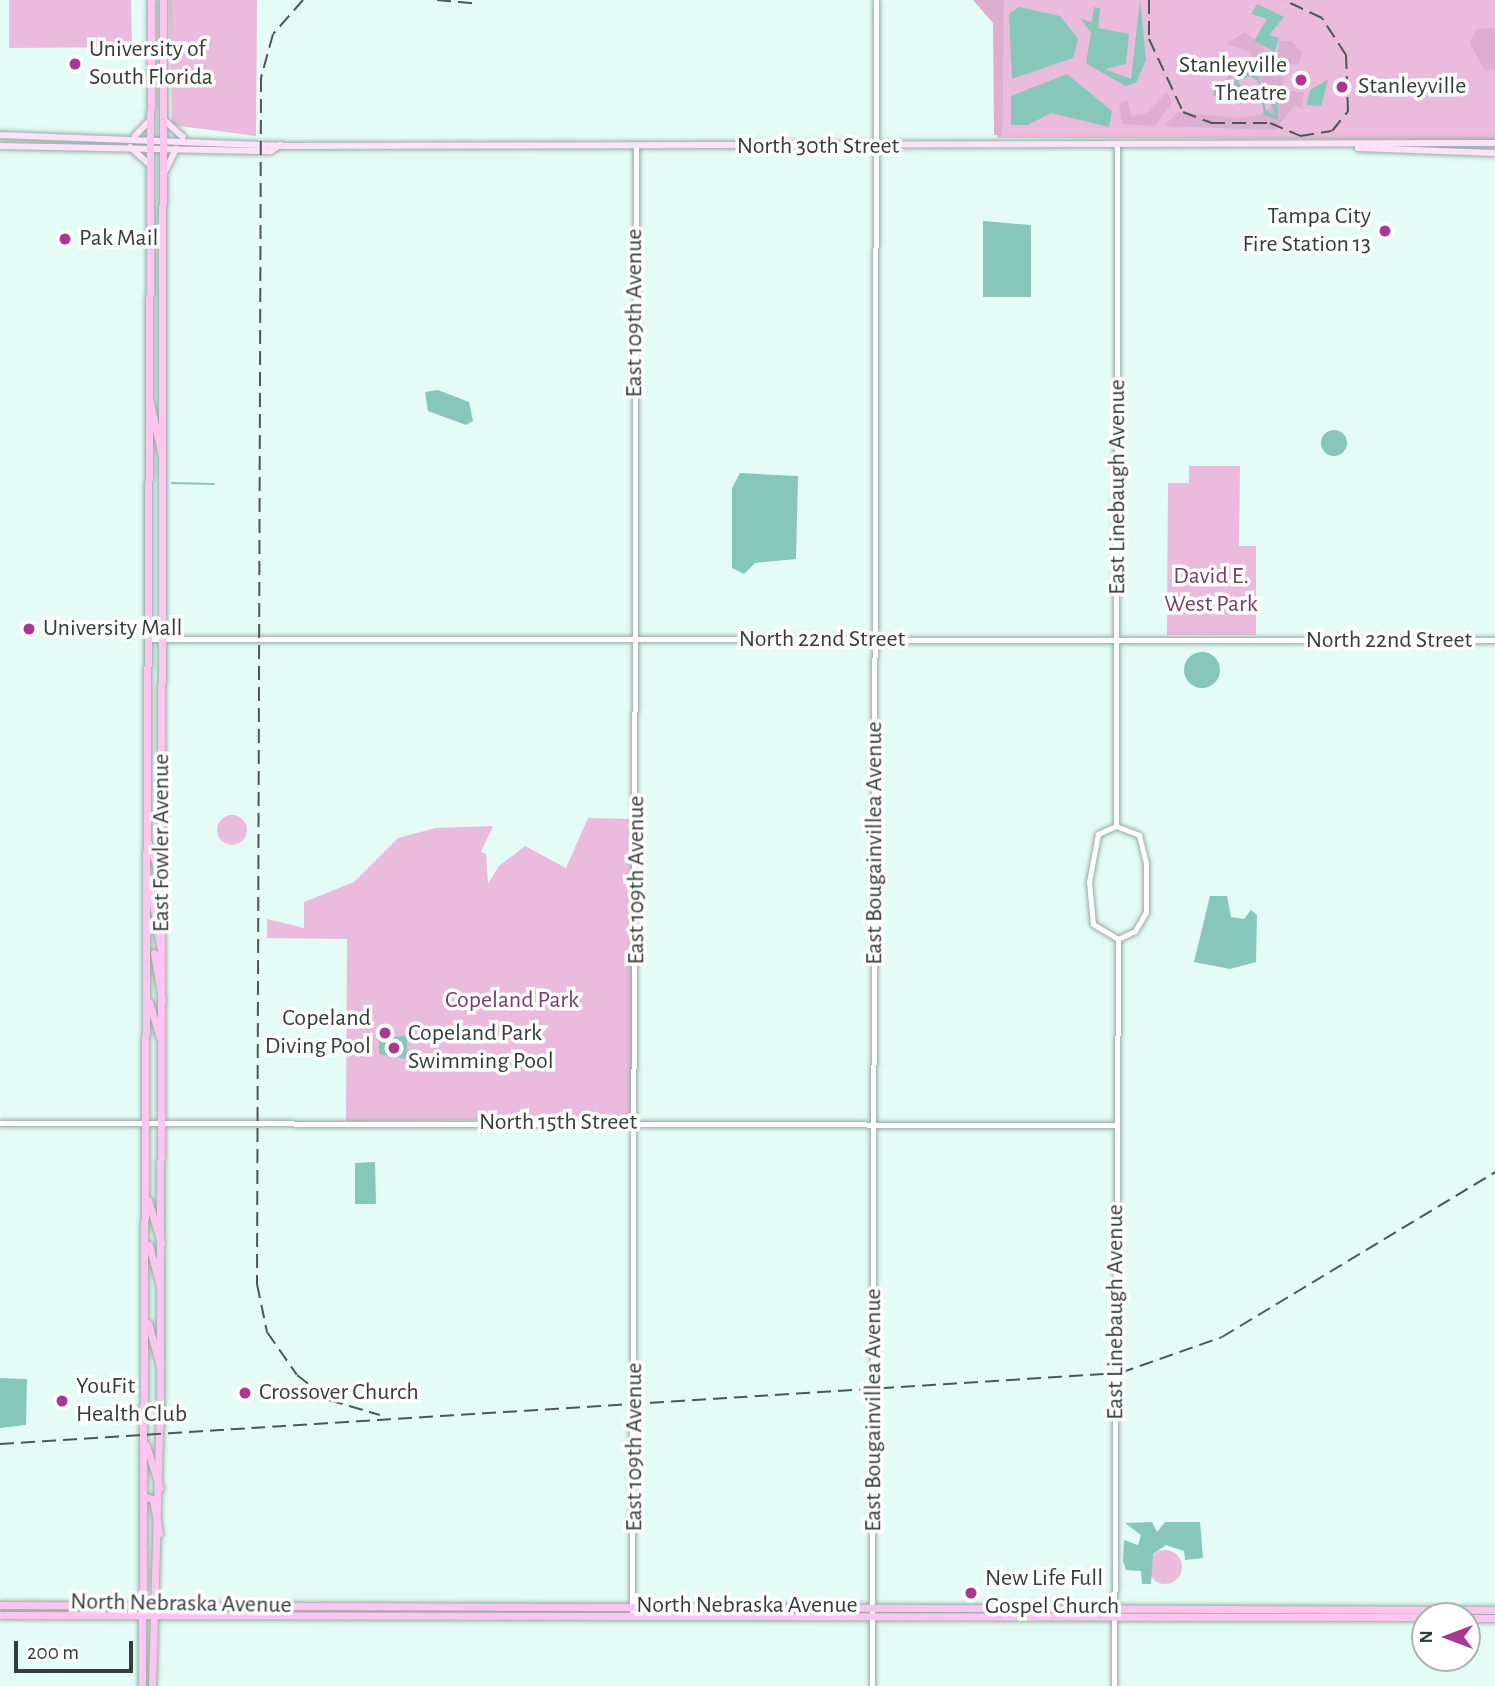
<!DOCTYPE html>
<html>
<head>
<meta charset="utf-8">
<style>
  body { margin:0 }
  #map { position:relative; width:1495px; height:1686px; overflow:hidden; background:#e5fcf6; font-family:"Alegreya Sans",sans-serif }
  div>[style] { position:absolute }
  .green>* { inset:0; background:#eabbdc }
  .round { border-radius:50% }
  .forest>* { inset:0; background:#ddaecf }
  .water>* { inset:0; background:#86c7b9 }
  .stream>* { height:2px; margin:-1px; padding:0 1px; transform-origin:1px; border-radius:1px; background:#86c7b9 }
  .roads { filter:drop-shadow(0 0 2px #95aba5) drop-shadow(0 0 2px #95aba5) }
  .tertiary>* { height:5px; margin:-2.5px; padding:0 2.5px; transform-origin:2.5px; border-radius:2.5px; background:#fff }
  .secondary>* { height:6px; margin:-3px; padding:0 3px; transform-origin:3px; border-radius:3px; background:#ffe2f7 }
  .primary>* { height:7px; margin:-3.5px; padding:0 3.5px; transform-origin:3.5px; border-radius:3.5px; background:#fec5ef }
  .rail>* { height:2px; margin-top:-1px; transform-origin:0; background:repeating-linear-gradient(90deg,#4b5753 0 14px,transparent 0 21px) }
  .dots>* { width:19px; height:19px; translate:-50% -50%; box-sizing:border-box; border:4px solid #fff; border-radius:50% }
  span { translate:-50% -50%; white-space:nowrap; text-align:center; line-height:1.15; -webkit-text-stroke:7px #fff; paint-order:stroke }
  .poi-label { font-size:24px; color:#333d3a }
  .left { translate:0 -50%; text-align:left }
  .right { translate:-100% -50%; text-align:right }
  .street-label { font-size:24px; color:#333d3a }
  .park-label { font-size:24px; color:#773d68 }
  .north { position:absolute; left:1411px; top:1602px; width:70px; height:70px; box-sizing:border-box; background:#fff; border:2px solid #adb1b0; border-radius:50%; rotate:270deg; font-size:19px; font-weight:700; line-height:28px; text-align:center; color:#333d3a }
  .north::after { content:''; display:block; margin:auto; width:24px; height:32px; background:#aa3791; clip-path:polygon(50% 0,100% 100%,50% 72%,0 100%) }
  .scale { position:absolute; left:14px; top:1641px; width:119px; height:32px; box-sizing:border-box; border:4px solid #333d3a; border-top:0; padding-left:9px; font-size:21px; line-height:24px; white-space:nowrap; color:#333d3a; -webkit-text-stroke:5px #fff; paint-order:stroke }
</style>
</head>
<body>
<div id="map">
  <div class="green">
    <i style="clip-path:polygon(9px 0,131px 0,132px 47px,9px 48px)"></i>
    <i style="clip-path:polygon(169px 0,257px 0,256px 136px,172px 125px)"></i>
    <i style="clip-path:polygon(997px 0,1495px 0,1495px 140px,997px 138px)"></i>
    <i style="clip-path:polygon(1189px 466px,1240px 466px,1239px 546px,1256px 546px,1256px 635px,1167px 635px,1168px 483px,1189px 483px)"></i>
    <i class="round" style="left:217px;top:815px;width:30px;height:30px"></i>
    <i style="clip-path:polygon(588px 818px,636px 819px,633px 1119px,346px 1121px,347px 939px,267px 938px,267px 919px,304px 928px,304px 902px,354px 882px,398px 838px,436px 828px,493px 826px,481px 852px,486px 854px,488px 884px,499px 866px,525px 846px,566px 868px)"></i>
    <i class="round" style="left:1148px;top:1550px;width:34px;height:34px"></i>
  </div>
  <div class="forest">
    <i style="clip-path:polygon(973px 0,1004px 0,1002px 135px,994px 135px,993px 23px)"></i>
    <i style="clip-path:polygon(1495px 28px,1495px 69px,1485px 71px,1470px 43px,1476px 29px)"></i>
    <i style="clip-path:polygon(1245px 32px,1270px 53px,1279px 50px,1279px 41px,1291px 41px,1302px 52px,1299px 64px,1283px 65px,1283px 91px,1304px 92px,1302px 109px,1295px 105px,1275px 130px,1165px 126px,1177px 112px,1237px 118px,1261px 115px,1271px 106px,1250px 52px,1226px 44px)"></i>
    <i style="clip-path:polygon(1244px 61px,1253px 71px,1234px 77px,1233px 92px,1218px 94px,1232px 68px)"></i>
    <i style="clip-path:polygon(1167px 92px,1172px 103px,1155px 126px,1122px 124px,1119px 104px,1127px 100px,1132px 116px,1145px 114px)"></i>
  </div>
  <div class="water">
    <i style="clip-path:polygon(1140px 0,1146px 60px,1136px 83px,1125px 86px,1086px 63px,1091px 33px,1081px 19px,1092px 22px,1094px 7px,1100px 8px,1098px 28px,1129px 34px,1126px 64px,1105px 69px,1131px 79px)"></i>
    <i style="clip-path:polygon(1257px 4px,1284px 17px,1269px 35px,1279px 38px,1275px 52px,1254px 41px,1267px 19px,1251px 14px)"></i>
    <i style="clip-path:polygon(1019px 7px,1060px 16px,1078px 39px,1073px 58px,1012px 79px,1009px 14px)"></i>
    <i style="clip-path:polygon(1246px 72px,1259px 77px,1266px 110px,1275px 116px,1266px 88px,1277px 93px,1278px 120px,1264px 115px,1258px 81px,1250px 76px,1238px 81px,1247px 98px,1240px 105px,1213px 95px,1217px 85px,1220px 96px,1233px 94px,1235px 79px)"></i>
    <i style="clip-path:polygon(1067px 74px,1112px 111px,1109px 127px,1051px 113px,1028px 125px,1011px 125px,1011px 96px)"></i>
    <i style="clip-path:polygon(1328px 80px,1321px 106px,1306px 105px,1311px 89px)"></i>
    <i style="clip-path:polygon(983px 221px,1031px 225px,1031px 297px,983px 297px)"></i>
    <i style="clip-path:polygon(438px 390px,469px 402px,473px 421px,466px 425px,428px 411px,425px 392px)"></i>
    <i class="round" style="left:1321px;top:430px;width:26px;height:26px"></i>
    <i style="clip-path:polygon(740px 473px,798px 476px,796px 559px,755px 563px,744px 574px,732px 568px,732px 488px)"></i>
    <i class="round" style="left:1184px;top:652px;width:36px;height:36px"></i>
    <i style="clip-path:polygon(1210px 896px,1227px 896px,1231px 917px,1244px 919px,1251px 910px,1257px 915px,1256px 962px,1230px 969px,1194px 962px)"></i>
    <i style="clip-path:polygon(407px 1035px,407px 1059px,379px 1054px,379px 1040px)"></i>
    <i style="clip-path:polygon(375px 1162px,376px 1204px,355px 1204px,355px 1163px)"></i>
    <i style="clip-path:polygon(0 1378px,27px 1379px,26px 1425px,0 1428px)"></i>
    <i style="clip-path:polygon(1152px 1522px,1157px 1532px,1165px 1522px,1200px 1522px,1203px 1558px,1185px 1560px,1184px 1551px,1166px 1545px,1153px 1554px,1151px 1584px,1142px 1584px,1141px 1571px,1126px 1570px,1123px 1561px,1124px 1540px,1138px 1545px,1141px 1535px,1125px 1523px)"></i>
  </div>
  <div class="stream">
    <i style="left:172px;top:483px;width:42px;rotate:1.4deg"></i>
  </div>
  <div class="roads">
    <div class="tertiary">
      <i style="left:150px;top:639px;width:1345px;rotate:0.04deg"></i>
      <i style="left:1116px;top:826px;width:679px;rotate:-89.92deg"></i>
      <i style="left:1116px;top:826px;width:25px;rotate:21deg"></i>
      <i style="left:1139px;top:835px;width:30px;rotate:76deg"></i>
      <i style="left:1146px;top:864px;width:48px;rotate:90deg"></i>
      <i style="left:1146px;top:912px;width:22px;rotate:120deg"></i>
      <i style="left:1135px;top:931px;width:19px;rotate:155deg"></i>
      <i style="left:1116px;top:826px;width:20px;rotate:156deg"></i>
      <i style="left:1098px;top:834px;width:49px;rotate:100.6deg"></i>
      <i style="left:1089px;top:882px;width:42px;rotate:84.6deg"></i>
      <i style="left:1093px;top:924px;width:29px;rotate:31deg"></i>
      <i style="left:0;top:1123px;width:1117px;rotate:0.1deg"></i>
      <i style="left:632px;top:1613px;width:1466px;rotate:-89.84deg"></i>
      <i style="left:872px;top:1686px;width:1686px;rotate:-89.86deg"></i>
      <i style="left:1114px;top:1686px;width:747px;rotate:-89.69deg"></i>
    </div>
    <div class="secondary">
      <i style="left:164px;top:120px;width:25px;rotate:42deg"></i>
      <i style="left:0;top:135px;width:286px;rotate:2.2deg"></i>
      <i style="left:286px;top:146px;width:1209px;rotate:-0.14deg"></i>
      <i style="left:135px;top:136px;width:23px;rotate:-47deg"></i>
      <i style="left:0;top:146px;width:271px;rotate:1.1deg"></i>
      <i style="left:271px;top:151px;width:11px;rotate:-34deg"></i>
      <i style="left:130px;top:147px;width:27px;rotate:42deg"></i>
      <i style="left:1358px;top:148px;width:137px;rotate:2.1deg"></i>
      <i style="left:165px;top:171px;width:25px;rotate:-63deg"></i>
    </div>
    <div class="primary">
      <i style="left:150px;top:403px;width:54px;rotate:77.2deg"></i>
      <i style="left:149px;top:844px;width:41px;rotate:71.6deg"></i>
      <i style="left:149px;top:881px;width:66px;rotate:80.4deg"></i>
      <i style="left:154px;top:953px;width:48px;rotate:80.3deg"></i>
      <i style="left:149px;top:1002px;width:41px;rotate:72.9deg"></i>
      <i style="left:148px;top:1200px;width:45px;rotate:73.2deg"></i>
      <i style="left:149px;top:1245px;width:42px;rotate:75deg"></i>
      <i style="left:148px;top:1323px;width:45px;rotate:74.4deg"></i>
      <i style="left:146px;top:1445px;width:45px;rotate:72deg"></i>
      <i style="left:146px;top:1497px;width:7px;rotate:16deg"></i>
      <i style="left:153px;top:1499px;width:35px;rotate:80deg"></i>
      <i style="left:0;top:1605px;width:1495px;rotate:0.19deg"></i>
      <i style="left:0;top:1615px;width:1425px;rotate:0.08deg"></i>
      <i style="left:1467px;top:1618px;width:28px"></i>
      <i style="left:142px;top:1686px;width:1686px;rotate:-89.69deg"></i>
      <i style="left:152px;top:1686px;width:279px;rotate:-88.4deg"></i>
      <i style="left:160px;top:1407px;width:1407px;rotate:-89.88deg"></i>
    </div>
  </div>
  <div class="rail">
    <i style="left:303px;top:0;width:45px;rotate:131.4deg"></i>
    <i style="left:273px;top:34px;width:46px;rotate:105.3deg"></i>
    <i style="left:261px;top:78px;width:1206px;rotate:90.19deg"></i>
    <i style="left:257px;top:1284px;width:49px;rotate:78.2deg"></i>
    <i style="left:267px;top:1332px;width:52px;rotate:55.1deg"></i>
    <i style="left:297px;top:1375px;width:41px;rotate:38deg"></i>
    <i style="left:329px;top:1400px;width:53px;rotate:16.4deg"></i>
    <i style="left:437px;top:0;width:36px;rotate:5deg"></i>
    <i style="left:1149px;top:0;width:39px;rotate:90deg"></i>
    <i style="left:1149px;top:39px;width:81px;rotate:65deg"></i>
    <i style="left:1183px;top:112px;width:30px;rotate:21deg"></i>
    <i style="left:1211px;top:123px;width:59px"></i>
    <i style="left:1270px;top:123px;width:33px;rotate:23deg"></i>
    <i style="left:1300px;top:136px;width:32px;rotate:-9deg"></i>
    <i style="left:1332px;top:131px;width:26px;rotate:-51deg"></i>
    <i style="left:1348px;top:111px;width:56px;rotate:-92deg"></i>
    <i style="left:1346px;top:55px;width:44px;rotate:-123deg"></i>
    <i style="left:1322px;top:18px;width:42px;rotate:-154.7deg"></i>
    <i style="left:0;top:1444px;width:1122px;rotate:-3.63deg"></i>
    <i style="left:1120px;top:1373px;width:108px;rotate:-19.4deg"></i>
    <i style="left:1222px;top:1337px;width:319px;rotate:-31.1deg"></i>
  </div>
  <div class="dots">
    <i style="left:75px;top:64px;background:#aa3791"></i>
    <i style="left:1301px;top:80px;background:#aa3791"></i>
    <i style="left:1342px;top:87px;background:#aa3791"></i>
    <i style="left:1385px;top:231px;background:#aa3791"></i>
    <i style="left:65px;top:239px;background:#aa3791"></i>
    <i style="left:29px;top:629px;background:#aa3791"></i>
    <i style="left:385px;top:1033px;background:#aa3791"></i>
    <i style="left:394px;top:1048px;background:#aa3791"></i>
    <i style="left:245px;top:1393px;background:#aa3791"></i>
    <i style="left:62px;top:1401px;background:#aa3791"></i>
    <i style="left:971px;top:1593px;background:#aa3791"></i>
  </div>
  <div class="poi-label">
    <span class="left" style="left:89px;top:64px">University of<br>South Florida</span>
    <span class="right" style="left:1287px;top:80px">Stanleyville<br>Theatre</span>
    <span class="left" style="left:1358px;top:87px">Stanleyville</span>
    <span class="right" style="left:1371px;top:231px">Tampa City<br>Fire Station 13</span>
    <span class="left" style="left:79px;top:239px">Pak Mail</span>
    <span class="left" style="left:43px;top:629px">University Mall</span>
    <span class="right" style="left:371px;top:1033px">Copeland<br>Diving Pool</span>
    <span class="left" style="left:408px;top:1048px">Copeland Park<br>Swimming Pool</span>
    <span class="left" style="left:76px;top:1401px">YouFit<br>Health Club</span>
    <span class="left" style="left:259px;top:1393px">Crossover Church</span>
    <span class="left" style="left:985px;top:1593px">New Life Full<br>Gospel Church</span>
  </div>
  <div class="street-label">
    <span style="left:818px;top:147px">North 30th Street</span>
    <span style="left:635px;top:313px;rotate:-90deg">East 109th Avenue</span>
    <span style="left:1118px;top:487px;rotate:-90deg">East Linebaugh Avenue</span>
    <span style="left:822px;top:640px">North 22nd Street</span>
    <span style="left:1389px;top:641px">North 22nd Street</span>
    <span style="left:162px;top:843px;rotate:-90deg">East Fowler Avenue</span>
    <span style="left:875px;top:843px;rotate:-90deg">East Bougainvillea Avenue</span>
    <span style="left:637px;top:880px;rotate:-90deg">East 109th Avenue</span>
    <span style="left:558px;top:1123px">North 15th Street</span>
    <span style="left:1116px;top:1312px;rotate:-90deg">East Linebaugh Avenue</span>
    <span style="left:874px;top:1410px;rotate:-90deg">East Bougainvillea Avenue</span>
    <span style="left:635px;top:1447px;rotate:-90deg">East 109th Avenue</span>
    <span style="left:181px;top:1604px;rotate:1deg">North Nebraska Avenue</span>
    <span style="left:747px;top:1606px">North Nebraska Avenue</span>
  </div>
  <div class="park-label">
    <span style="left:1211px;top:591px">David E.<br>West Park</span>
    <span style="left:512px;top:1001px">Copeland Park</span>
  </div>
  <div class="north">N</div>
  <div class="scale">200 m</div>
</div>
</body>
</html>
